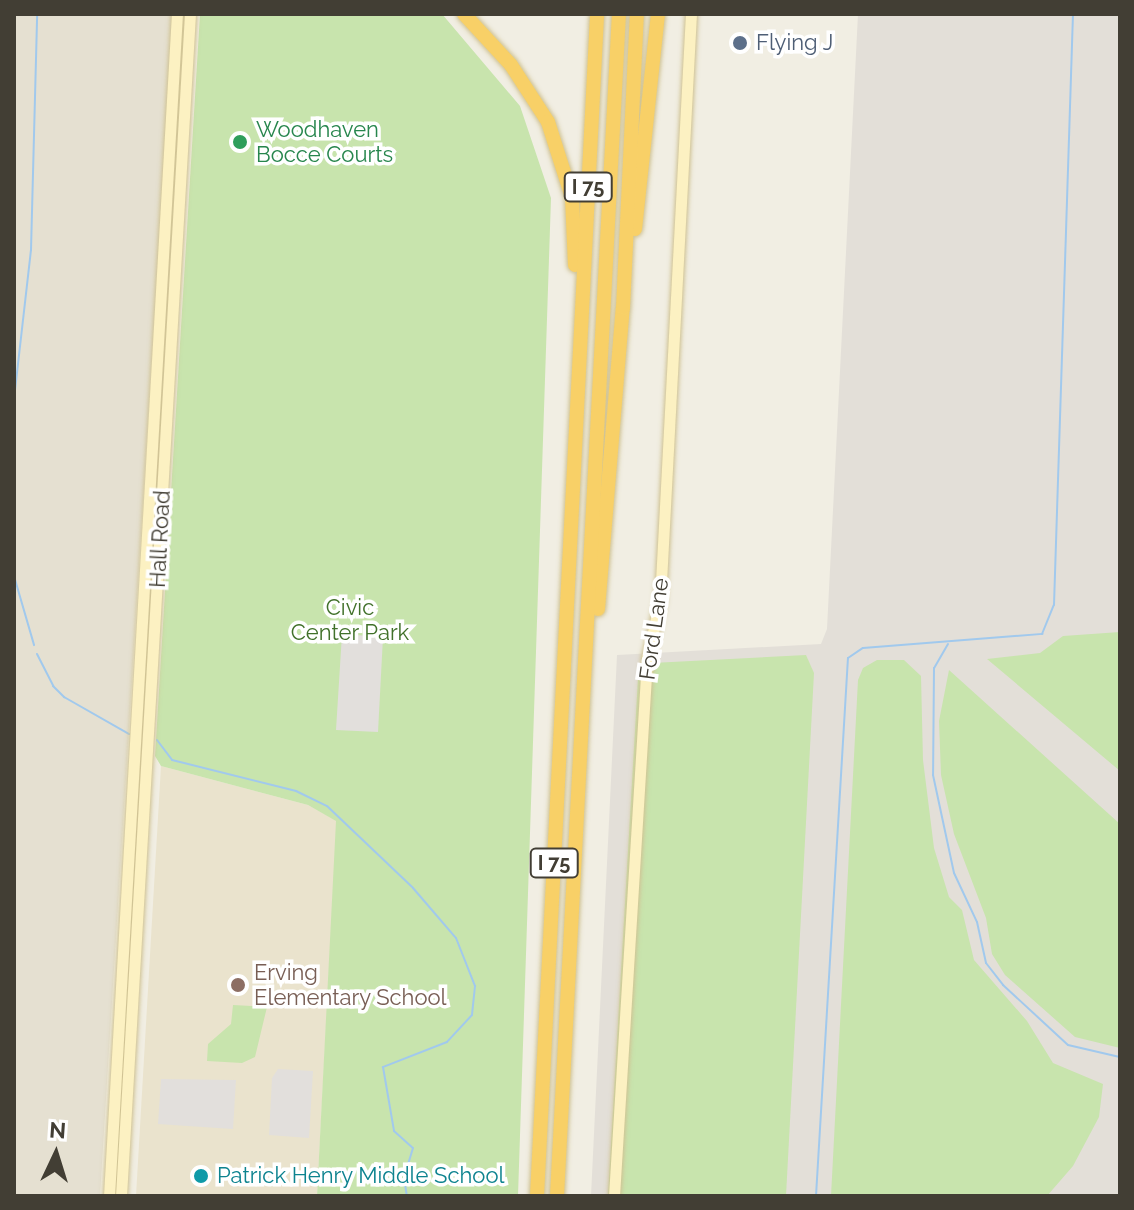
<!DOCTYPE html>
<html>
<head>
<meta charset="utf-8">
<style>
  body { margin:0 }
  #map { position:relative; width:1134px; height:1210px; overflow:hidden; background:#f1eee3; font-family:Raleway,sans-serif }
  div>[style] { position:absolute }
  .residential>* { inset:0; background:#e5e0d1 }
  .industrial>* { inset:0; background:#e3dfd8 }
  .education>* { inset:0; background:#eae3cd }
  .green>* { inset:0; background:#c8e4ad }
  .parking>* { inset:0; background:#e2dfdc }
  .stream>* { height:2px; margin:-1px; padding:0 1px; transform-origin:1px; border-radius:1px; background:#a1c9ed }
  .roads { filter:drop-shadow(0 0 2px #d0c394) drop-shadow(0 0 2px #d0c394) }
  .secondary>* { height:11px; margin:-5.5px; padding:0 5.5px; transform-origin:5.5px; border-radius:5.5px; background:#fcf1c2 }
  .highway>* { height:14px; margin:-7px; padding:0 7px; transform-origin:7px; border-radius:7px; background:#f8d067 }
  .dots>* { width:22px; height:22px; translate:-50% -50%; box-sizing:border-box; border:4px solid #fff; border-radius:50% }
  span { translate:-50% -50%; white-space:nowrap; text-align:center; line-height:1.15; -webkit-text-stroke:7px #fff; paint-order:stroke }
  .shield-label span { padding:2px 6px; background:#fff; border:2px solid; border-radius:6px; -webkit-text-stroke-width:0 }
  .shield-label { font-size:20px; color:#423e34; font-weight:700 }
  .service-label { font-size:22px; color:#4e5e75 }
  .left { translate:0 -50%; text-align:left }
  .leisure-label { font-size:22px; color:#27864d }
  .street-label { font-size:22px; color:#423e34 }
  .park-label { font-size:22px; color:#41712a }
  .education-label { font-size:22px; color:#785e54 }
  .culture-label { font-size:22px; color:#0d838f }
  .frame { position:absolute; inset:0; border:16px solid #423e34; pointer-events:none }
  .north { position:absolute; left:16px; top:1114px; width:80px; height:80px; -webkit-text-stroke:6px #fff; paint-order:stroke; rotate:4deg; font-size:22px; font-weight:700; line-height:32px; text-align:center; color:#423e34 }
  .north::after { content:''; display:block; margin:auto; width:28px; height:36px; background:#423e34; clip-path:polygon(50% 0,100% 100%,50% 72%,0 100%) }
</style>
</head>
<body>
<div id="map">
  <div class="residential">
    <i style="clip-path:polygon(14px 14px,173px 14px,100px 1196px,14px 1196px)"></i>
  </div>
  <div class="industrial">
    <i style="clip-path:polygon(858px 14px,1120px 14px,1120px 1196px,591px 1196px,617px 655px,821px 644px,827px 629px)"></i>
  </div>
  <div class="education">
    <i style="clip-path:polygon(161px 766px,308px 805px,337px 821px,317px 1196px,136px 1196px)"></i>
  </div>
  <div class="green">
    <i style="clip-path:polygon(200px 14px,442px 14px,520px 106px,551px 198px,518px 1196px,317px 1196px,336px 821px,308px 805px,161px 766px,155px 756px)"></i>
    <i style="clip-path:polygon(1120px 632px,1120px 771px,987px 659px,1040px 653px,1063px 636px)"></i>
    <i style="clip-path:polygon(806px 655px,814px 673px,786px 1196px,608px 1196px,638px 679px,652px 663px)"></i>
    <i style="clip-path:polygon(877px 660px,904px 660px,921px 676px,923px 760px,934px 848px,949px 897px,962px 910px,974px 960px,1027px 1021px,1053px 1063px,1103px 1084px,1099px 1117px,1073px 1166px,1047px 1196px,831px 1196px,858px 680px,863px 668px)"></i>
    <i style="clip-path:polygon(949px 670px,1120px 824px,1120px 1048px,1075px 1037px,1005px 975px,992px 954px,986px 918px,954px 834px,941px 775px,939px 721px)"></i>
    <i style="clip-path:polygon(233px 1005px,267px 1007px,255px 1057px,242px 1063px,207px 1061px,208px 1044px,231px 1024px)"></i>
  </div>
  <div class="parking">
    <i style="clip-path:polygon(342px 634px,383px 637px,378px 732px,336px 730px)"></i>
    <i style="clip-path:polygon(278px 1069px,313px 1071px,309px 1138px,269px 1135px,272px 1078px)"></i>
    <i style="clip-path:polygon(161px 1079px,236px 1080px,233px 1129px,158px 1124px)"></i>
  </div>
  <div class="stream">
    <i style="left:14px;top:399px;width:150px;rotate:-83.5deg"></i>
    <i style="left:31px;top:250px;width:236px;rotate:-88.5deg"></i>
    <i style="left:14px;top:576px;width:72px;rotate:73.8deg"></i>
    <i style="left:948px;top:644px;width:28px;rotate:120deg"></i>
    <i style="left:934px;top:668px;width:107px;rotate:90.5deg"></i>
    <i style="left:933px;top:775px;width:100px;rotate:77.9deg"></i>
    <i style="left:954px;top:873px;width:54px;rotate:64.9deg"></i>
    <i style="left:977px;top:922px;width:42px;rotate:77.6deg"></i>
    <i style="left:986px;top:963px;width:28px;rotate:52deg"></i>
    <i style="left:1003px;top:985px;width:88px;rotate:42.7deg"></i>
    <i style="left:1068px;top:1045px;width:53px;rotate:13deg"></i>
    <i style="left:37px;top:654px;width:36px;rotate:63deg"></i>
    <i style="left:53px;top:686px;width:16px;rotate:45deg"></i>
    <i style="left:64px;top:697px;width:75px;rotate:29.6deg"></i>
    <i style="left:157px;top:740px;width:25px;rotate:53deg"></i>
    <i style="left:172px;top:760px;width:128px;rotate:14deg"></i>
    <i style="left:296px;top:791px;width:34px;rotate:26deg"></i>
    <i style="left:327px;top:806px;width:119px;rotate:43.6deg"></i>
    <i style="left:413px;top:888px;width:66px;rotate:49.3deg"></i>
    <i style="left:456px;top:938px;width:52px;rotate:68.4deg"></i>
    <i style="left:475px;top:986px;width:29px;rotate:96deg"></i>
    <i style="left:472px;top:1015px;width:37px;rotate:133deg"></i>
    <i style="left:447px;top:1042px;width:69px;rotate:158.7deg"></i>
    <i style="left:383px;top:1067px;width:65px;rotate:80.2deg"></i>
    <i style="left:394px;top:1131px;width:25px;rotate:42deg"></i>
    <i style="left:413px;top:1148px;width:31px;rotate:107deg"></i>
    <i style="left:404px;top:1178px;width:18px;rotate:81deg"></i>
    <i style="left:816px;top:1196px;width:539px;rotate:-86.6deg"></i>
    <i style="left:848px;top:658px;width:18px;rotate:-34deg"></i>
    <i style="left:863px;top:648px;width:180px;rotate:-4.5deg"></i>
    <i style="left:1042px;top:634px;width:31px;rotate:-68deg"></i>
    <i style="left:1054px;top:605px;width:591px;rotate:-88.16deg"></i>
  </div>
  <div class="roads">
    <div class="secondary">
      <i style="left:109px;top:1196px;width:1184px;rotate:-86.71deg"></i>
      <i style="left:121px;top:1196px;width:1184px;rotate:-86.66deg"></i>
      <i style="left:614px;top:1196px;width:538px;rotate:-86.48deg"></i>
      <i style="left:647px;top:659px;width:59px;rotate:-77.4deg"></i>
      <i style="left:660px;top:601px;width:588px;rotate:-86.98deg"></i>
    </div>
    <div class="highway">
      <i style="left:464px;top:14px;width:69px;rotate:47.3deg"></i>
      <i style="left:511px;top:65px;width:68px;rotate:57deg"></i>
      <i style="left:548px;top:122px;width:79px;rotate:72.3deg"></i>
      <i style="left:572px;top:197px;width:68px;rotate:87.5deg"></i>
      <i style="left:635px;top:229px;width:216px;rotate:-83.9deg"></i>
      <i style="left:598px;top:609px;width:302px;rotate:-85.3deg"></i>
      <i style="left:623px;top:308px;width:294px;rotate:-87.3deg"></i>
      <i style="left:537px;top:1196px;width:1184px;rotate:-87.09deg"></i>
      <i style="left:557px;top:1196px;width:1184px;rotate:-87deg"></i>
    </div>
  </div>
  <div class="dots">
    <i style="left:740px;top:43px;background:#5c6f8a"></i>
    <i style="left:240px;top:142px;background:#2e9e5b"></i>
    <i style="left:238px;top:985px;background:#8d6e63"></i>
    <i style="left:201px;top:1176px;background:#0f9aa8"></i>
  </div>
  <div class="shield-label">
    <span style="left:588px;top:187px">I 75</span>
    <span style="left:554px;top:863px">I 75</span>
  </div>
  <div class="service-label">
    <span class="left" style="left:756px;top:43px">Flying J</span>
  </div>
  <div class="leisure-label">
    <span class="left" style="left:256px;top:142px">Woodhaven<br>Bocce Courts</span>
  </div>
  <div class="street-label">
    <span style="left:160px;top:539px;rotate:-87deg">Hall Road</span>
    <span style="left:654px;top:629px;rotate:-82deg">Ford Lane</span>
  </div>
  <div class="park-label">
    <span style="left:350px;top:620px">Civic<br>Center Park</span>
  </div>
  <div class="education-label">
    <span class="left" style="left:254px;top:985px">Erving<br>Elementary School</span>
  </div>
  <div class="culture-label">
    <span class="left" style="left:217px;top:1176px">Patrick Henry Middle School</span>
  </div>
  <div class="frame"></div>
  <div class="north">N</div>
</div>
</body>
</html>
